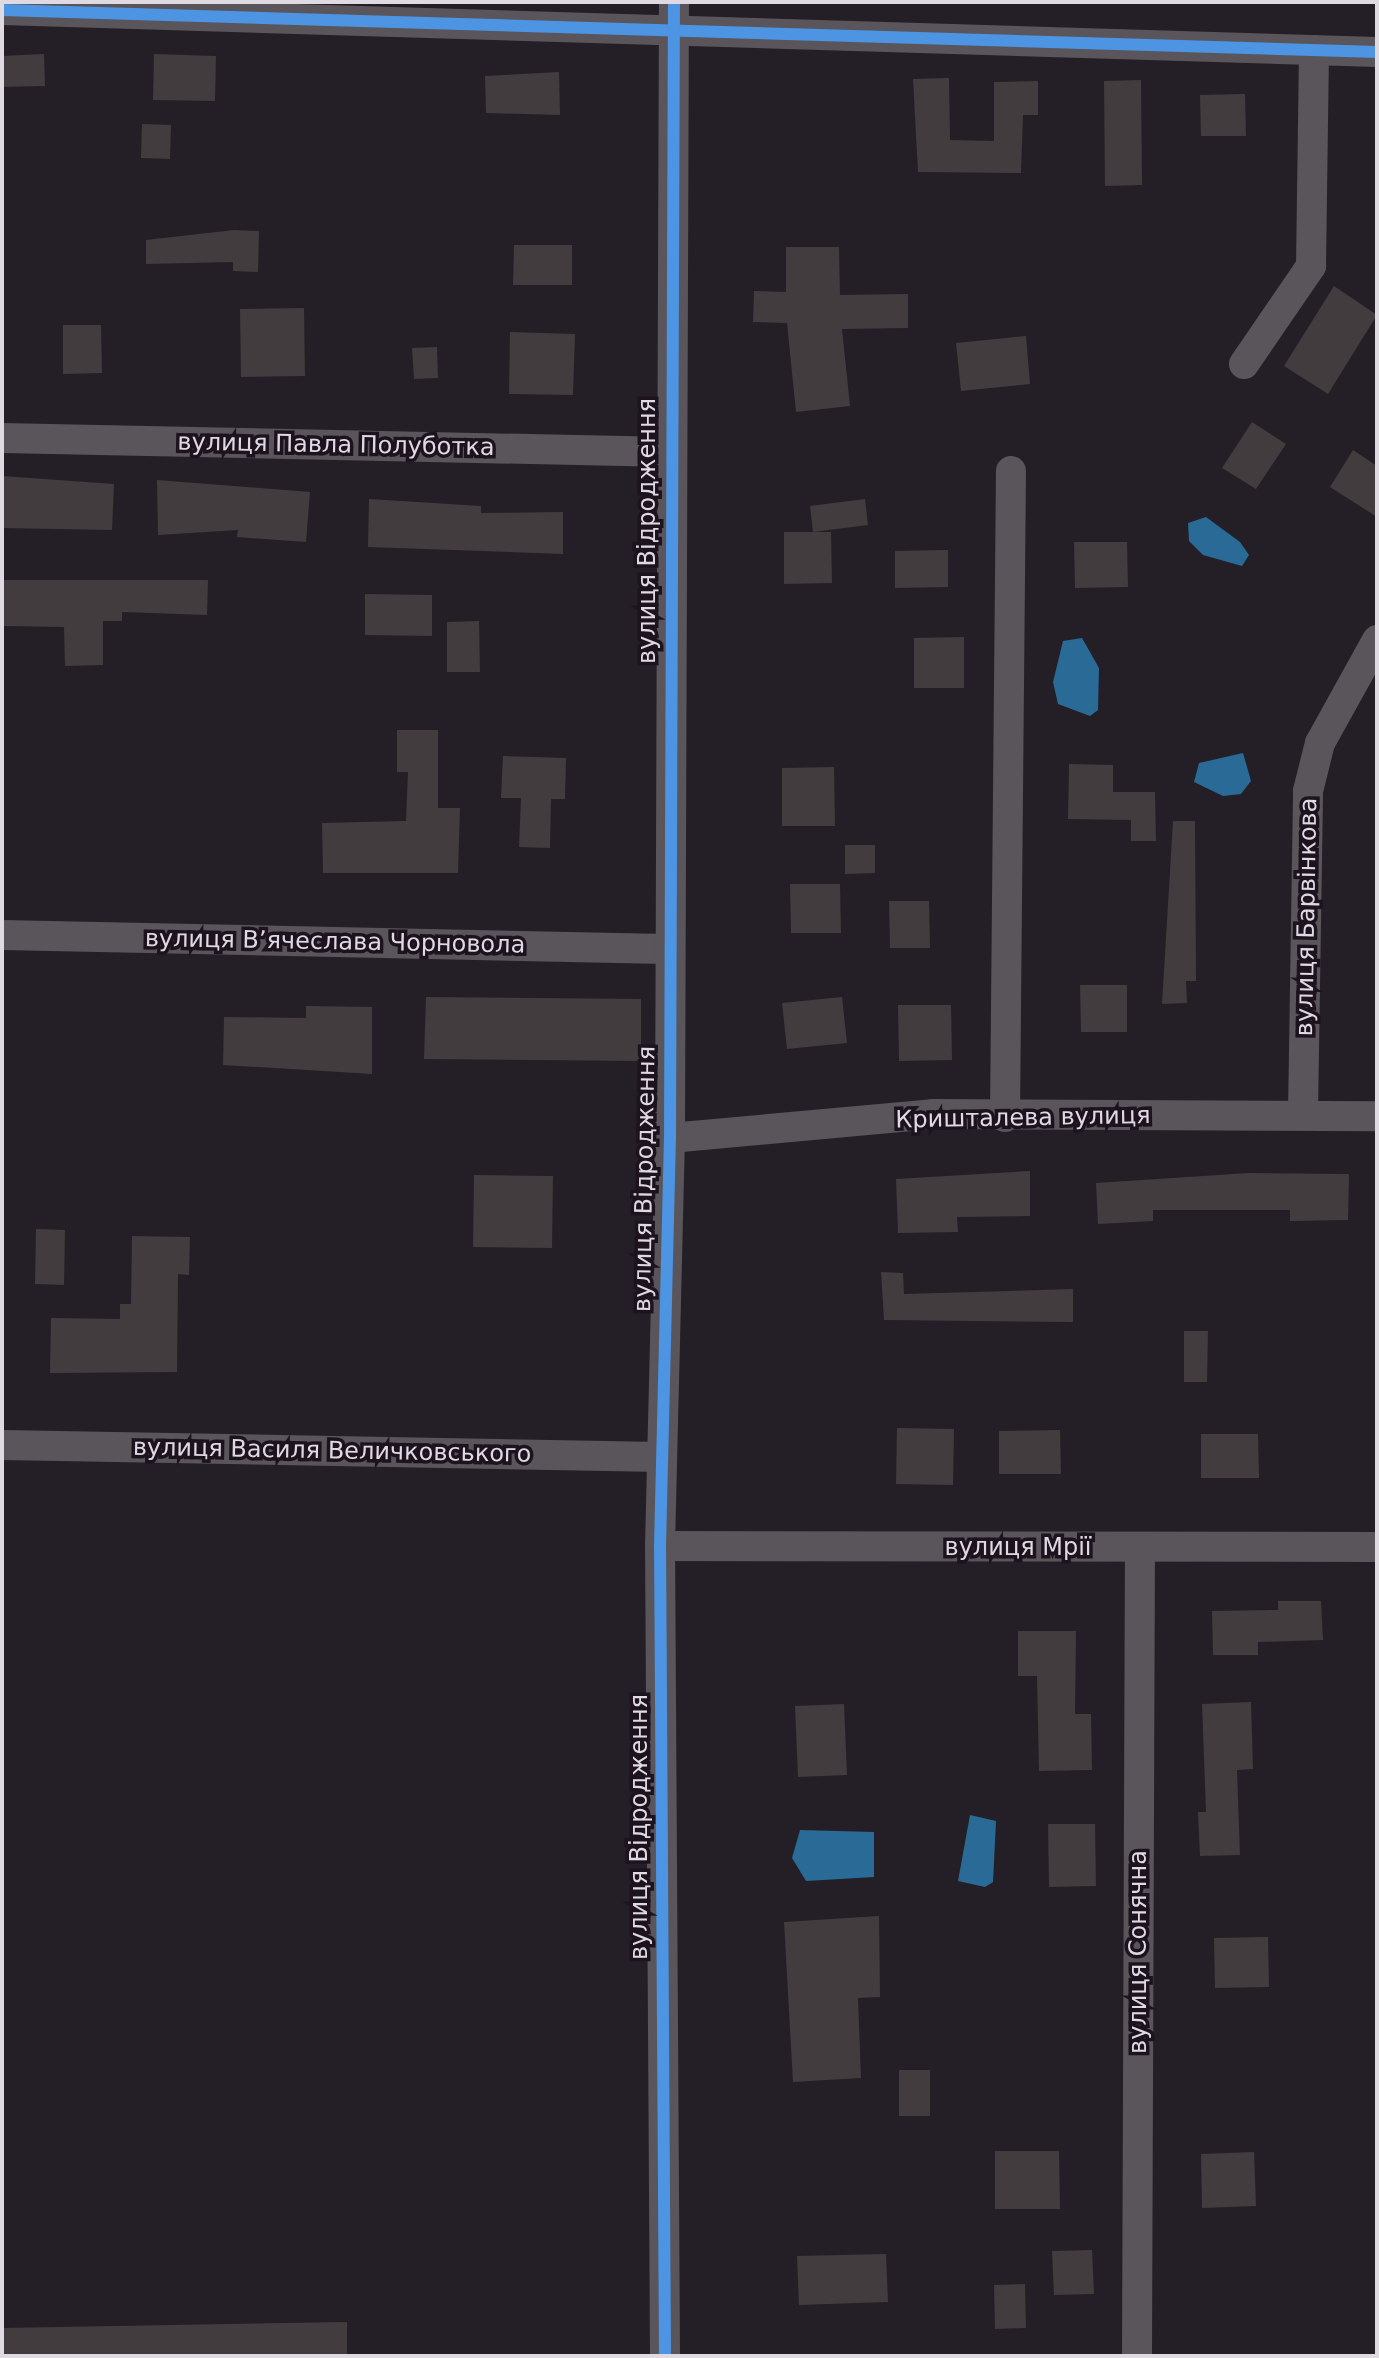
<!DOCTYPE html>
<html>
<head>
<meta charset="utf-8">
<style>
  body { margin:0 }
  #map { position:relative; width:1379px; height:2358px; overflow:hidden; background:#241f26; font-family:"DejaVu Sans",sans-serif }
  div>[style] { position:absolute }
  .water>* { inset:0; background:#296b96 }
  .building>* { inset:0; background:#423c3e }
  .minor>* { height:30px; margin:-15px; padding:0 15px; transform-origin:15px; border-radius:15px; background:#59555a }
  .cycleway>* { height:12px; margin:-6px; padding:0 6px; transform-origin:6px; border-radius:6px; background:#4d94e3 }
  span { translate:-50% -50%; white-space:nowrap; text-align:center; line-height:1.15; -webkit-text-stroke:7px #1c131f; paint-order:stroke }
  .street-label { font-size:24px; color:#dfd9e2 }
  .frame { position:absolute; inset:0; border:4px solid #dfd9e2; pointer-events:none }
</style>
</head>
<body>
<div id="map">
  <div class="water">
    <i style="clip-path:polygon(1206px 517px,1240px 542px,1249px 555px,1242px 566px,1203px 555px,1189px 541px,1188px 523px)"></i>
    <i style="clip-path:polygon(1082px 638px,1099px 668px,1098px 710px,1090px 716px,1058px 704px,1053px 682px,1063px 641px)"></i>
    <i style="clip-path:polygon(1243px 753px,1251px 781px,1241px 794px,1223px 796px,1194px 782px,1199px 763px)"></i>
    <i style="clip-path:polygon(970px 1815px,996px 1821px,993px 1882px,985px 1887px,958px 1881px)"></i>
    <i style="clip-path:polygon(800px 1830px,874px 1832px,874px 1877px,806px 1881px,792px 1858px)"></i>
  </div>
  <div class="building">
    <i style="clip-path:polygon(44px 54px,45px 86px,2px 87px,2px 56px)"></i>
    <i style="clip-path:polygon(154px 54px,216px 56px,215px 101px,153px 100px)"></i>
    <i style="clip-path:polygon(559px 72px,560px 115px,486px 113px,485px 76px)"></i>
    <i style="clip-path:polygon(949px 78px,950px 140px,994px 141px,994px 82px,1038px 81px,1038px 115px,1023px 115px,1021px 173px,918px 172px,913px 79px)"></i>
    <i style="clip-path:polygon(1141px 80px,1142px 185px,1105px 186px,1104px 81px)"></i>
    <i style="clip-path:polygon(1245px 94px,1246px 136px,1201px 136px,1200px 95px)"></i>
    <i style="clip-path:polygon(142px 124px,171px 125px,170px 159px,141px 158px)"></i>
    <i style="clip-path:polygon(234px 230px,259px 231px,258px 272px,233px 271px,233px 262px,146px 264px,146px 240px)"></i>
    <i style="clip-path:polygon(514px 245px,572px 245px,572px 285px,513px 285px)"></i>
    <i style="clip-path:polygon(786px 247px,839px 247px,840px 295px,908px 294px,908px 328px,842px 329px,850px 406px,796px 412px,787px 323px,753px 322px,754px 291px,786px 292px)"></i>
    <i style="clip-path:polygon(1334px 286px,1377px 315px,1328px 394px,1284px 366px)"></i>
    <i style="clip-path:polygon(304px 308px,305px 376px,241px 377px,240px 309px)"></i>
    <i style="clip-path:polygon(63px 325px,101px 325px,102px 373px,63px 374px)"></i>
    <i style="clip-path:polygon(510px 332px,575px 334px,573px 395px,509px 394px)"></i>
    <i style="clip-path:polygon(1026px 336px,1030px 384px,961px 391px,956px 343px)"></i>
    <i style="clip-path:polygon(437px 347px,438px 378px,414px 379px,412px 348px)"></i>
    <i style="clip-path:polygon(1252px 422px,1286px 444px,1256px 489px,1222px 468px)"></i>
    <i style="clip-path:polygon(1353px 450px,1377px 466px,1377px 517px,1330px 487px)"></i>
    <i style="clip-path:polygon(2px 476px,114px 484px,112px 530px,2px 528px)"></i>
    <i style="clip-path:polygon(157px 480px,310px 492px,306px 542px,237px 537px,238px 530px,158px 535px)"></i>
    <i style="clip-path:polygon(369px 499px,481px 506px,481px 513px,563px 512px,563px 554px,368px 547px)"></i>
    <i style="clip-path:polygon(865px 499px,868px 525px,813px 532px,810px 506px)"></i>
    <i style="clip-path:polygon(784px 532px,831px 532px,832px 583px,784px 584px)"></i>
    <i style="clip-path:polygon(1074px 542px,1127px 542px,1128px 587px,1075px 588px)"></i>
    <i style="clip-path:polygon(948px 550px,948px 587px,895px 588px,895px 551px)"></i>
    <i style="clip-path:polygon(2px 580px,208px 580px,207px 615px,122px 612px,122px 621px,103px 621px,103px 665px,65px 666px,64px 627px,2px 626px)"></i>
    <i style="clip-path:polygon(365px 594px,432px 595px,432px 636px,365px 635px)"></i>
    <i style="clip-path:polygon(479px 621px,480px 672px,447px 672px,447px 622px)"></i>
    <i style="clip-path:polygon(964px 637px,964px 688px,914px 688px,914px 638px)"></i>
    <i style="clip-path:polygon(397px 730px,438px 730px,438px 808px,460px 808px,458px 873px,323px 873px,322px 823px,406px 821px,408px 772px,397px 772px)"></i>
    <i style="clip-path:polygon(503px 756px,566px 758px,565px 799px,551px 799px,550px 848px,519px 847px,521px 798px,501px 798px)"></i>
    <i style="clip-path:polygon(1069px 764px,1113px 765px,1113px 792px,1155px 792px,1156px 841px,1131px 841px,1131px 820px,1068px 819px)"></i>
    <i style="clip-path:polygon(834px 767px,835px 826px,782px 826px,782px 768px)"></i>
    <i style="clip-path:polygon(1173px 821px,1195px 821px,1196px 981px,1186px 981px,1187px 1003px,1162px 1004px)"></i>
    <i style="clip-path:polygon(845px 845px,875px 845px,875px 873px,845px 874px)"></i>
    <i style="clip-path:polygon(790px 884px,840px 884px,841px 933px,791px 933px)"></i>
    <i style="clip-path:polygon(889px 901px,929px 901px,930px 948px,890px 948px)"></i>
    <i style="clip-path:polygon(1080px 985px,1127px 985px,1127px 1032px,1081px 1032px)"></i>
    <i style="clip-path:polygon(426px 997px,641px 999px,641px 1061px,424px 1059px)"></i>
    <i style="clip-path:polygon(842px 997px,847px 1043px,787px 1049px,782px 1003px)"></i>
    <i style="clip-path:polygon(898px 1005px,951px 1005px,952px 1060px,899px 1061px)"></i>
    <i style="clip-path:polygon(306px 1006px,372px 1007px,372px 1074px,223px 1065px,224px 1017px,306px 1018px)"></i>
    <i style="clip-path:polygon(1030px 1171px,1030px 1216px,957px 1217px,958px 1232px,898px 1233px,896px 1179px)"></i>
    <i style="clip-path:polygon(1249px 1173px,1349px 1174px,1348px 1220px,1290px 1221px,1290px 1210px,1153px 1210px,1153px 1221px,1098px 1224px,1096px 1183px)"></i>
    <i style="clip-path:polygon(474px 1175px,553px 1176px,552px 1248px,473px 1247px)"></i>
    <i style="clip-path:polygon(36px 1229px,65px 1230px,64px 1285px,35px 1284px)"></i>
    <i style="clip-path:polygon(132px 1236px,190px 1237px,189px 1275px,178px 1274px,177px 1372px,50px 1373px,51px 1318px,120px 1319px,120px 1304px,131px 1304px)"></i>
    <i style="clip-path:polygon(881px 1272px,903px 1273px,904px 1294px,1073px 1289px,1073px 1322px,884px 1320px)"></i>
    <i style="clip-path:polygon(1184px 1331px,1208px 1331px,1207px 1382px,1184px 1382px)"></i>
    <i style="clip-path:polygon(897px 1428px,954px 1429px,953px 1485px,896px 1484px)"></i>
    <i style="clip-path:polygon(1060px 1430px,1061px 1474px,999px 1474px,999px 1431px)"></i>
    <i style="clip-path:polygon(1201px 1434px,1258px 1434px,1259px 1478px,1201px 1478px)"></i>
    <i style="clip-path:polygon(1278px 1601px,1321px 1601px,1323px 1640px,1258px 1642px,1258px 1655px,1213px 1655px,1212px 1611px,1278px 1610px)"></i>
    <i style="clip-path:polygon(1018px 1631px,1076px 1631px,1075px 1714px,1091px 1714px,1092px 1770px,1039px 1771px,1037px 1676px,1018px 1676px)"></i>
    <i style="clip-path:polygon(1251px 1702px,1253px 1769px,1237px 1770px,1240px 1855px,1200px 1856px,1198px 1812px,1206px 1812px,1202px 1704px)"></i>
    <i style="clip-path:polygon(844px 1704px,847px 1775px,798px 1777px,795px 1706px)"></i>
    <i style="clip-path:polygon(1048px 1824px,1095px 1824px,1096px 1886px,1049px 1887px)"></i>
    <i style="clip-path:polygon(879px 1916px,880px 1997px,858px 1998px,861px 2078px,793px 2082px,784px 1922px)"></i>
    <i style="clip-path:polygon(1268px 1937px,1269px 1987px,1215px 1988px,1214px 1938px)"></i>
    <i style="clip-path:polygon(899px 2070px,930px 2070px,930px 2116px,899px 2116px)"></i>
    <i style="clip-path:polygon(995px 2151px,1059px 2151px,1060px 2209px,995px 2209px)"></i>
    <i style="clip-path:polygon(1254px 2152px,1256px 2206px,1202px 2208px,1201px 2154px)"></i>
    <i style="clip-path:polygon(1092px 2250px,1094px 2294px,1054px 2295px,1052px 2251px)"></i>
    <i style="clip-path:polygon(886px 2254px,888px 2302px,799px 2305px,797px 2256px)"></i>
    <i style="clip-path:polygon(1025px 2284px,1026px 2328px,995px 2329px,994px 2285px)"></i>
    <i style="clip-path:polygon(347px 2322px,347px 2356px,2px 2356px,2px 2328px)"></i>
  </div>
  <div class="minor">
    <i style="left:2px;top:10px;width:1376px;rotate:1.75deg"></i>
    <i style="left:1244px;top:364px;width:119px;rotate:-55.6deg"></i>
    <i style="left:1311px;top:266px;width:216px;rotate:-89.2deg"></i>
    <i style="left:2px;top:438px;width:668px;rotate:1.2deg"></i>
    <i style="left:2px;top:935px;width:665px;rotate:1.21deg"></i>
    <i style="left:1303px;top:1114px;width:323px;rotate:-89.1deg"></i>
    <i style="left:1308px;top:791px;width:49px;rotate:-76deg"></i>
    <i style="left:1320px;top:743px;width:118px;rotate:-61deg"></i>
    <i style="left:1005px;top:1117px;width:646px;rotate:-89.47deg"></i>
    <i style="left:670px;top:1138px;width:264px;rotate:-5.2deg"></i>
    <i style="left:933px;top:1114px;width:444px;rotate:0.3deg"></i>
    <i style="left:2px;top:1445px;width:660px;rotate:1.04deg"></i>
    <i style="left:660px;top:1546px;width:717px;rotate:0.08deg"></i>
    <i style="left:665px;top:2356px;width:810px;rotate:-90.35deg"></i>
    <i style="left:660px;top:1546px;width:408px;rotate:-88.6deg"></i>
    <i style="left:670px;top:1138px;width:1136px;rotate:-89.8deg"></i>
    <i style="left:1137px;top:2356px;width:807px;rotate:-89.79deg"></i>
  </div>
  <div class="cycleway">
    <i style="left:2px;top:10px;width:1376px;rotate:1.75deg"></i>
    <i style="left:665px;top:2356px;width:810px;rotate:-90.35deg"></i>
    <i style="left:660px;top:1546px;width:408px;rotate:-88.6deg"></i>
    <i style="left:670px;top:1138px;width:1136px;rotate:-89.8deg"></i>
  </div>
  <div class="street-label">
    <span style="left:336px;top:445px;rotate:1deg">вулиця Павла Полуботка</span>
    <span style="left:648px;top:531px;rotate:-90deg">вулиця Відродження</span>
    <span style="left:1307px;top:917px;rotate:-89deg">вулиця Барвінкова</span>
    <span style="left:335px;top:942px;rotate:1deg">вулиця Вʼячеслава Чорновола</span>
    <span style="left:1023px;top:1118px;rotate:-1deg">Кришталева вулиця</span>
    <span style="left:645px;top:1179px;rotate:-89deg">вулиця Відродження</span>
    <span style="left:332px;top:1451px;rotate:1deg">вулиця Василя Величковського</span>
    <span style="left:1018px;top:1548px">вулиця Мрії</span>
    <span style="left:640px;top:1827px;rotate:-90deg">вулиця Відродження</span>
    <span style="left:1139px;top:1952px;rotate:-90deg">вулиця Сонячна</span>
  </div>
  <div class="frame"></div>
</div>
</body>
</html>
